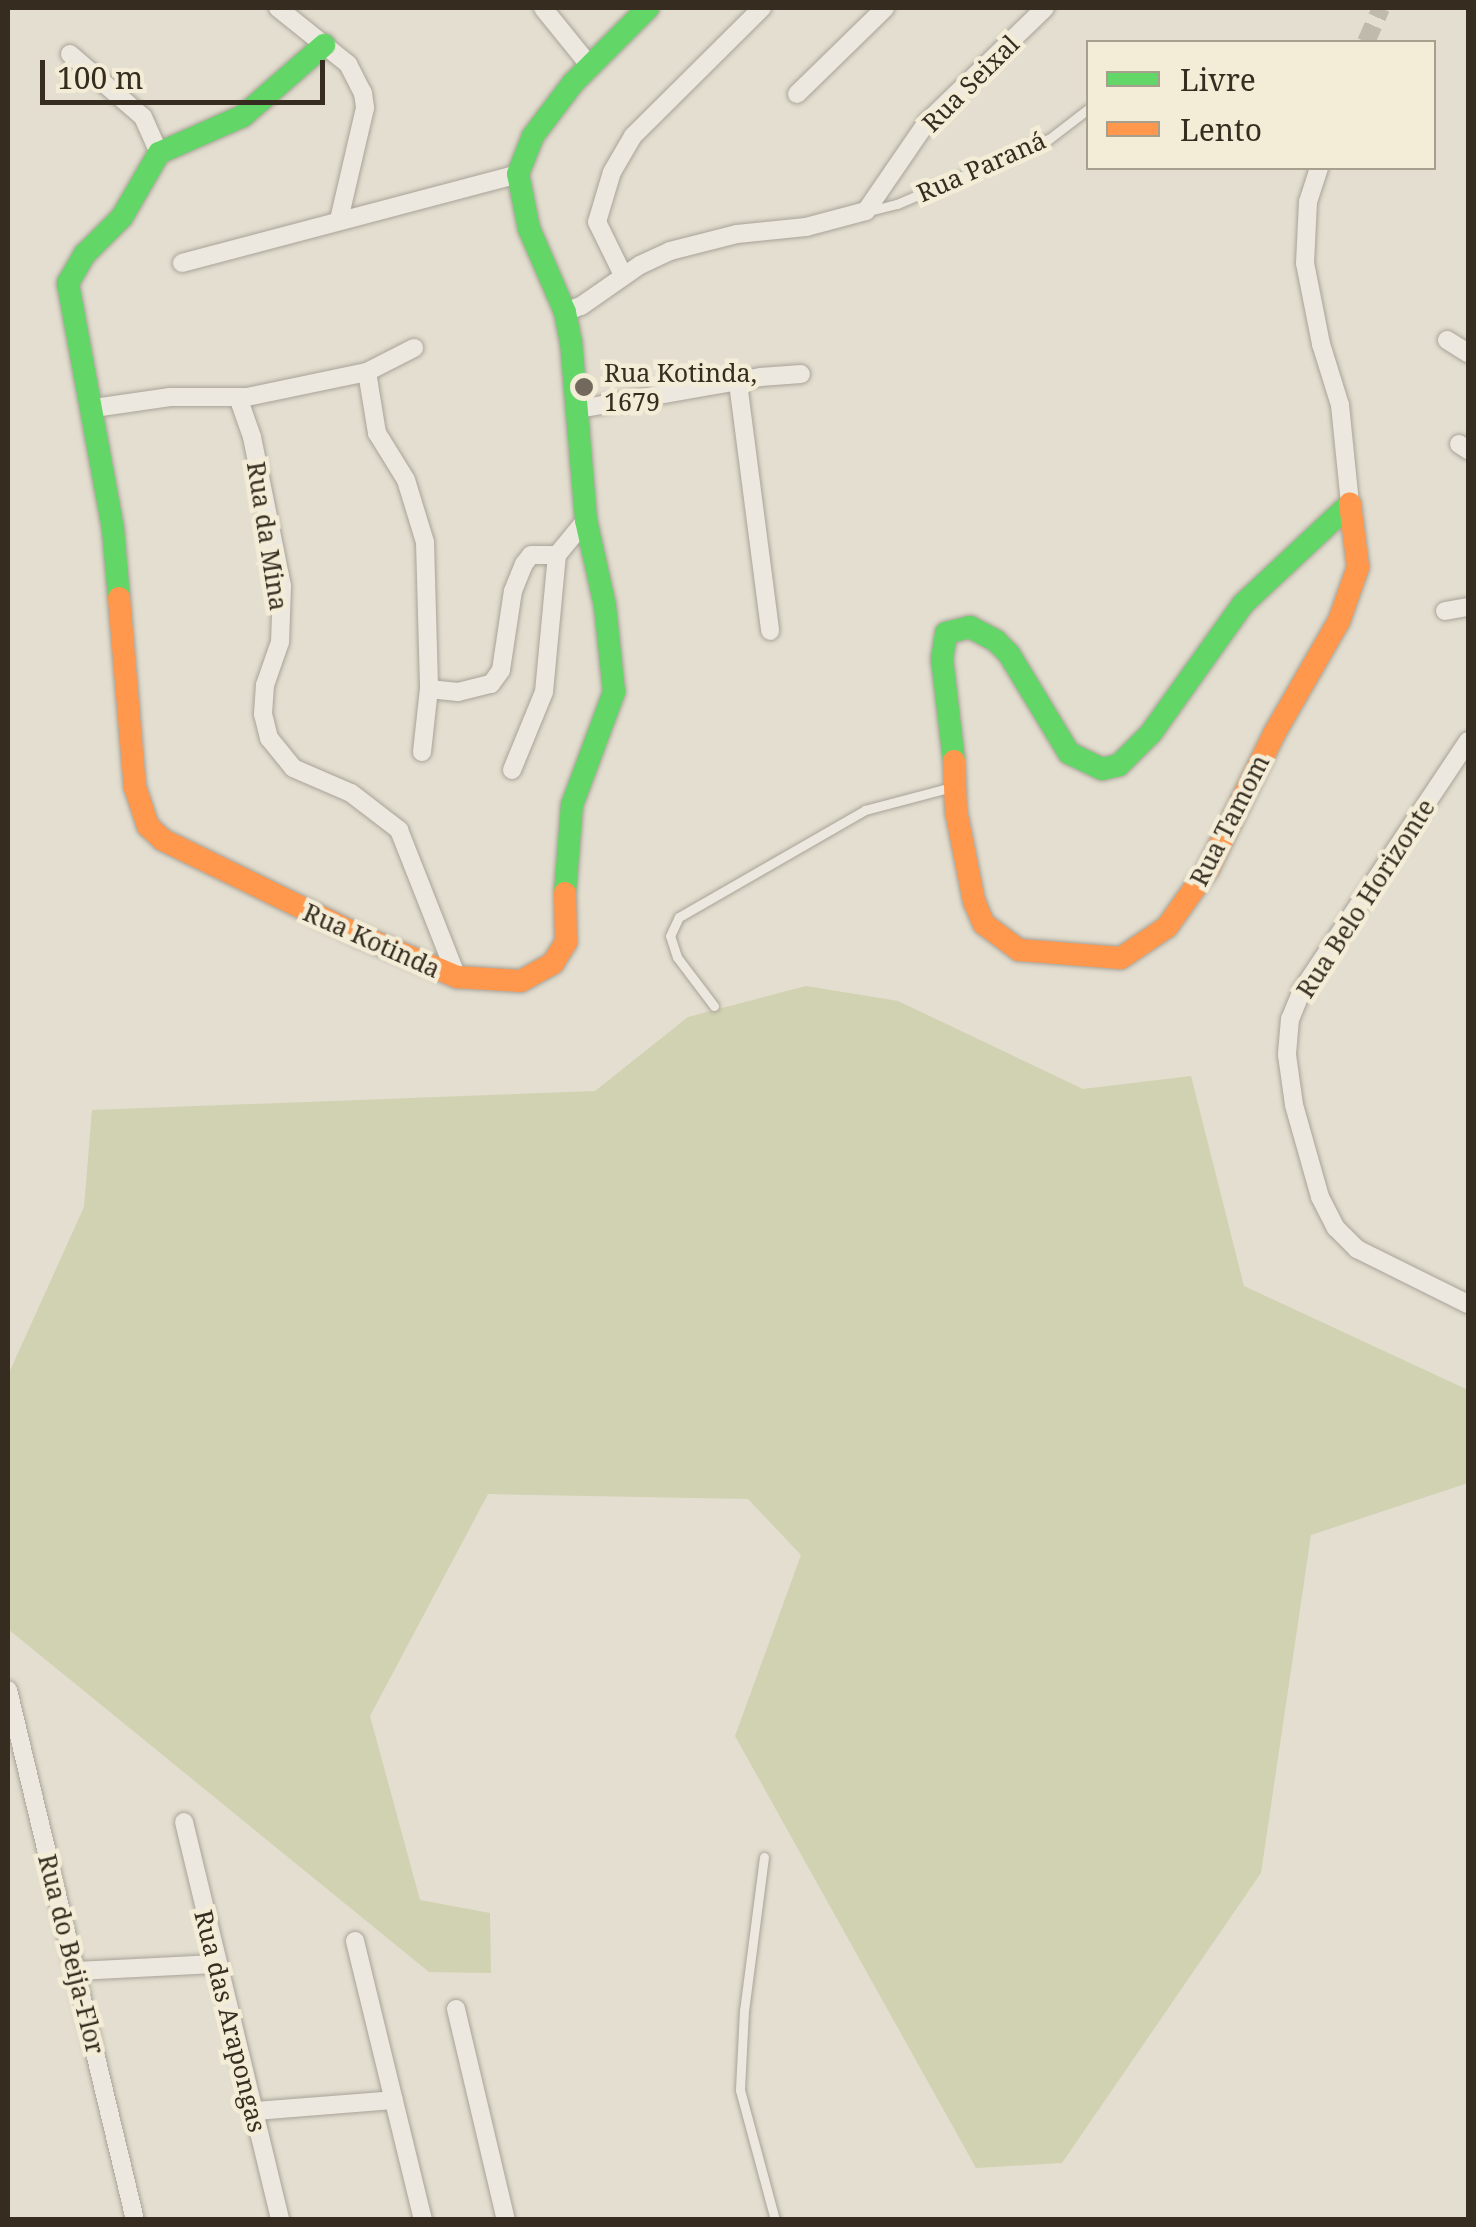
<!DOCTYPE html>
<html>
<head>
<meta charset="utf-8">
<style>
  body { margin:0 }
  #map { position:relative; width:1476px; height:2227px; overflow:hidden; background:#e3decf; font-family:"Noto Serif",serif }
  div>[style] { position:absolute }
  .green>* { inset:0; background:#d0d2b2 }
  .street-tunnel>* { height:18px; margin-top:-9px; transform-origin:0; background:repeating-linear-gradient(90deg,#c0baac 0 18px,transparent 0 27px) }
  .roads { filter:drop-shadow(0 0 2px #a8a398) drop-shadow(0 0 2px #a8a398) }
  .lane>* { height:9px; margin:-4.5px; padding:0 4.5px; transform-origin:4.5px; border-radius:4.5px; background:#ece8df }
  .street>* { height:18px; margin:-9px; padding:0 9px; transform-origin:9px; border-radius:9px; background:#ece8df }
  .fast>* { height:22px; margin:-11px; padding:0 11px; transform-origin:11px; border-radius:11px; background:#63d668 }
  .slow>* { height:22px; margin:-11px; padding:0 11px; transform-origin:11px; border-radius:11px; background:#ff974d }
  .dots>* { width:28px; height:28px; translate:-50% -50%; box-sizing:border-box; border:5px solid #f3ecd6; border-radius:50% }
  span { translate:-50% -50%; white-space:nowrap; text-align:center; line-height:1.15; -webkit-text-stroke:9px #f3ecd6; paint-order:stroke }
  .street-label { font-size:25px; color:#362c20 }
  .poi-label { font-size:25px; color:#362c20 }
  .left { translate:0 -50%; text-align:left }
  .frame { position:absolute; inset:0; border:10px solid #362c20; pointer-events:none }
  .legend { position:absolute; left:1086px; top:40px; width:350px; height:130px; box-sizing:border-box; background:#f3ecd6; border:2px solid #a79f8d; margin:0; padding:12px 18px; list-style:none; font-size:30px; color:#362c20 }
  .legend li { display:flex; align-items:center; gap:20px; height:50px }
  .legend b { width:50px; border:2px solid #a79f8d }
  .scale { position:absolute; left:40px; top:60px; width:285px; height:45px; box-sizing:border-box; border:5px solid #362c20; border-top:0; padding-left:12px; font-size:30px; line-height:35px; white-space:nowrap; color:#362c20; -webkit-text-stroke:8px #f3ecd6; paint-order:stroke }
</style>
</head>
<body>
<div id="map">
  <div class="green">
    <i style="clip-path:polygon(806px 986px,898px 1001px,1083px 1089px,1191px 1076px,1244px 1286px,1468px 1390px,1468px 1483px,1311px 1535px,1261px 1873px,1062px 2163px,976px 2168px,735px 1736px,801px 1555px,748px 1499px,488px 1494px,370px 1716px,420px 1900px,490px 1913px,491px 1973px,429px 1972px,8px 1629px,8px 1375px,84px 1207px,92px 1110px,595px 1091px,688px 1017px)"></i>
  </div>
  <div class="street-tunnel">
    <i style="left:1366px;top:42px;width:37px;rotate:-66deg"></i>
  </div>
  <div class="roads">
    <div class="lane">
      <i style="left:869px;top:211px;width:29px;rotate:-14deg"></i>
      <i style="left:897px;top:204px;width:165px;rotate:-23.2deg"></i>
      <i style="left:1049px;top:139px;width:49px;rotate:-37.6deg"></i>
      <i style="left:714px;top:1006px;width:61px;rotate:-127.1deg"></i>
      <i style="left:677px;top:957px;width:22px;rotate:-108deg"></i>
      <i style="left:670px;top:936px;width:21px;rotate:-65deg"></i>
      <i style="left:679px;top:917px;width:215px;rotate:-29.9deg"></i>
      <i style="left:865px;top:810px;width:90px;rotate:-14.8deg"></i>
      <i style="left:764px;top:1857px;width:154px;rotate:97.4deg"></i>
      <i style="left:744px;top:2010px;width:80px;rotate:92.9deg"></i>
      <i style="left:740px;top:2090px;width:135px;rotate:74.9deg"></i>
    </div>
    <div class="street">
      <i style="left:278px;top:8px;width:90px;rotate:38.7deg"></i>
      <i style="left:348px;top:64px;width:33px;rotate:63deg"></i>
      <i style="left:363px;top:93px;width:15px;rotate:82deg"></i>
      <i style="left:365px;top:108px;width:115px;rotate:103.1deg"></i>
      <i style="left:543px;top:8px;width:75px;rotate:51deg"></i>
      <i style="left:70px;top:54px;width:96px;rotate:40.8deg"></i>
      <i style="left:143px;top:117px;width:39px;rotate:66deg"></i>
      <i style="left:797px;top:94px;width:123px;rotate:-44.3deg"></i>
      <i style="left:1319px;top:168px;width:36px;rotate:108deg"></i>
      <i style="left:1308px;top:202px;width:61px;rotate:92.8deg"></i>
      <i style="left:1305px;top:263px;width:83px;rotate:78.8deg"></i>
      <i style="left:1321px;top:344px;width:64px;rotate:72.7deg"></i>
      <i style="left:1340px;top:405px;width:100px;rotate:84.2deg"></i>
      <i style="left:182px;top:263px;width:348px;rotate:-14.8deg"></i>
      <i style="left:623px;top:275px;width:59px;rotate:-116.1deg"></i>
      <i style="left:597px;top:222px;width:52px;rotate:-73.3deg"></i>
      <i style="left:612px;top:172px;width:42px;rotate:-59.7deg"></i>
      <i style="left:633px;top:136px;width:182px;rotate:-44.8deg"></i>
      <i style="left:565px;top:312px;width:17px;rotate:-21deg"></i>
      <i style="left:581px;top:306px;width:72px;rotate:-34.8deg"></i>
      <i style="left:640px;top:265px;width:33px;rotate:-25deg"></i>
      <i style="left:670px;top:251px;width:69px;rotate:-14.2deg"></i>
      <i style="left:737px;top:234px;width:69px;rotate:-5.8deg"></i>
      <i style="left:806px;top:227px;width:62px;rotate:-14.9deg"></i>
      <i style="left:866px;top:211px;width:108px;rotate:-55.6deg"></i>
      <i style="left:927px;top:122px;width:164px;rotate:-44deg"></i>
      <i style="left:1447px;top:340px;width:25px;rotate:32deg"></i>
      <i style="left:367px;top:372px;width:53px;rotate:-27.1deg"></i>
      <i style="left:738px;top:383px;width:250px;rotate:82.6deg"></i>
      <i style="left:238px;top:397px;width:42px;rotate:70.7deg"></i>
      <i style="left:252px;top:437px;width:152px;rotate:78.6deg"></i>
      <i style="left:282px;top:586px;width:56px;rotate:92deg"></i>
      <i style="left:280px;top:642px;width:46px;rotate:109.2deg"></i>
      <i style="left:265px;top:685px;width:29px;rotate:94deg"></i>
      <i style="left:263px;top:714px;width:25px;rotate:76deg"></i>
      <i style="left:269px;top:738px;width:38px;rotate:51deg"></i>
      <i style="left:293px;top:768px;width:63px;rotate:23.3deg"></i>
      <i style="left:351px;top:793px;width:61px;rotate:37.6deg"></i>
      <i style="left:399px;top:830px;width:158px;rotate:68.5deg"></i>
      <i style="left:94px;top:408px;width:77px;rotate:-8.2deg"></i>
      <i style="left:170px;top:397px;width:77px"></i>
      <i style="left:247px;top:397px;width:123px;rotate:-11.8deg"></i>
      <i style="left:367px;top:372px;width:62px;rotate:80.7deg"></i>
      <i style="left:377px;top:433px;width:55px;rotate:58.3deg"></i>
      <i style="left:406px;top:480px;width:65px;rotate:73deg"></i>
      <i style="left:425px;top:542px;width:147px;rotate:88.4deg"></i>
      <i style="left:429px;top:689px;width:29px;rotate:6deg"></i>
      <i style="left:458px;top:692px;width:34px;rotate:-14deg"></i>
      <i style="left:491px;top:684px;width:17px;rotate:-54deg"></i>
      <i style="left:501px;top:670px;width:80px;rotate:-81.4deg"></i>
      <i style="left:513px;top:591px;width:29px;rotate:-68deg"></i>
      <i style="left:524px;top:564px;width:11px;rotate:-52deg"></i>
      <i style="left:531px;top:555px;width:26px"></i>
      <i style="left:557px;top:555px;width:45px;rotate:-50.4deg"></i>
      <i style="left:579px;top:409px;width:184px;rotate:-10deg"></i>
      <i style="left:760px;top:377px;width:41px;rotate:-4.2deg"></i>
      <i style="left:1459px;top:444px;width:11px;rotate:34deg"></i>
      <i style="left:1445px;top:611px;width:23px;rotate:-10deg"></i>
      <i style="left:1468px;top:741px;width:299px;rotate:123.7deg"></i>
      <i style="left:1302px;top:990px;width:31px;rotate:112deg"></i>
      <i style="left:1290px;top:1019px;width:36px;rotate:95deg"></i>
      <i style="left:1287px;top:1055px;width:50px;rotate:82deg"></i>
      <i style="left:1294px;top:1105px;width:96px;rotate:74.2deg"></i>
      <i style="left:1320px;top:1197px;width:35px;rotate:63deg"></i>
      <i style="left:1336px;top:1228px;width:30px;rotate:45deg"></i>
      <i style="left:1357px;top:1249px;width:124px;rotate:26.4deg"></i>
      <i style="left:422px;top:752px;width:63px;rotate:-83.7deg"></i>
      <i style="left:512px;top:770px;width:84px;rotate:-67.7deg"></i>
      <i style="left:544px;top:692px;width:138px;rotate:-84.6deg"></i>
      <i style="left:8px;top:1690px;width:545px;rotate:76.52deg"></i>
      <i style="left:184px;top:1822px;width:409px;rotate:76.4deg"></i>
      <i style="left:355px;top:1941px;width:287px;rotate:76.3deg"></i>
      <i style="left:76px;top:1971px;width:140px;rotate:-2.9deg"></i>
      <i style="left:456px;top:2009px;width:217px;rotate:76.7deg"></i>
      <i style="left:255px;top:2111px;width:139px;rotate:-4.5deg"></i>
    </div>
    <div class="fast">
      <i style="left:119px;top:598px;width:69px;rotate:-95deg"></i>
      <i style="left:113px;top:529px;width:250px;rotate:-100.4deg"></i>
      <i style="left:68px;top:283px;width:34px;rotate:-60deg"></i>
      <i style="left:85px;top:254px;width:52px;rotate:-45deg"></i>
      <i style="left:122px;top:217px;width:74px;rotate:-60deg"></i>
      <i style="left:159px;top:153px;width:92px;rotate:-23.8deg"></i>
      <i style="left:243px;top:116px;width:108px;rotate:-41.2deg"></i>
      <i style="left:954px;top:761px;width:103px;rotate:-96.7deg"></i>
      <i style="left:942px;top:659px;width:26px;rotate:-81deg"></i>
      <i style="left:946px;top:633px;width:25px;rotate:-14deg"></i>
      <i style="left:970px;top:627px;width:30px;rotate:28deg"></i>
      <i style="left:996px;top:641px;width:18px;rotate:45deg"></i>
      <i style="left:1009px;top:654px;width:116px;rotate:58.8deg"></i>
      <i style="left:1069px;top:753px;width:37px;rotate:26deg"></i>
      <i style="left:1102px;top:769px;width:17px;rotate:-13deg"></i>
      <i style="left:1119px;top:765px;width:45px;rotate:-45deg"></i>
      <i style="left:1151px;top:733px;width:158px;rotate:-54.5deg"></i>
      <i style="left:1243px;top:604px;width:146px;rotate:-43.1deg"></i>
      <i style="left:565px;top:893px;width:88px;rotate:-85.5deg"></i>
      <i style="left:572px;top:805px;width:121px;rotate:-69.6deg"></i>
      <i style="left:614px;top:692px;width:86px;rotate:-96deg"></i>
      <i style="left:605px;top:606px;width:88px;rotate:-102.5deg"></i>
      <i style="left:586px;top:520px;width:178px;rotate:-94.8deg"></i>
      <i style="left:571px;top:343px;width:32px;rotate:-101deg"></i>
      <i style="left:565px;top:312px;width:90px;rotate:-113.4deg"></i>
      <i style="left:529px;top:229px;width:56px;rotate:-101.3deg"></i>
      <i style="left:518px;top:174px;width:41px;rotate:-68.5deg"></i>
      <i style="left:533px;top:136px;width:66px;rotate:-53deg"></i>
      <i style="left:573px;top:83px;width:106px;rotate:-45deg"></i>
    </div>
    <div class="slow">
      <i style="left:119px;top:598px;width:190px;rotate:85.2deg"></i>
      <i style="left:135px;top:787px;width:41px;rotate:71.6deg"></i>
      <i style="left:148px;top:826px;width:21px;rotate:43deg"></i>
      <i style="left:163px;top:840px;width:217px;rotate:26deg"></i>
      <i style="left:358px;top:935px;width:108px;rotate:23deg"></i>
      <i style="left:457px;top:977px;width:64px;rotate:3.6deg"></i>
      <i style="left:521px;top:981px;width:37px;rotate:-29deg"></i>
      <i style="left:553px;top:963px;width:25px;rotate:-58deg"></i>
      <i style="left:566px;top:942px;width:49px;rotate:-91.2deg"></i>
      <i style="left:954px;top:761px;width:50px;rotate:87.7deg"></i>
      <i style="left:956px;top:811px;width:92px;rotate:78.7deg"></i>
      <i style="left:974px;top:901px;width:25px;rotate:67deg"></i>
      <i style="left:984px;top:924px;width:44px;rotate:36.6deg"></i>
      <i style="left:1019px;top:950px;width:102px;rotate:4.5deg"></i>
      <i style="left:1121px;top:958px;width:55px;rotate:-34deg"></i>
      <i style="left:1167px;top:927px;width:71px;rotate:-54.7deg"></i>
      <i style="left:1208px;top:869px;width:150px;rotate:-63.9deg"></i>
      <i style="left:1274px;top:734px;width:130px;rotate:-60.1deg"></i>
      <i style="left:1339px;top:621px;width:57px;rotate:-70.6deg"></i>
      <i style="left:1358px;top:567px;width:64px;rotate:-97.2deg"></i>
    </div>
  </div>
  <div class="dots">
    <i style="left:584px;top:387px;background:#736a5d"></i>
  </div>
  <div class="street-label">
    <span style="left:970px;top:83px;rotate:-45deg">Rua Seixal</span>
    <span style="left:981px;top:166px;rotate:-24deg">Rua Paraná</span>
    <span style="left:268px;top:536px;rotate:81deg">Rua da Mina</span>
    <span style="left:1229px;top:820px;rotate:-63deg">Rua Tamom</span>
    <span style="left:1365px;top:898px;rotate:-57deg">Rua Belo Horizonte</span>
    <span style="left:372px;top:940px;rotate:24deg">Rua Kotinda</span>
    <span style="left:72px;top:1954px;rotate:76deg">Rua do Beija-Flor</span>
    <span style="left:231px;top:2021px;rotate:76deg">Rua das Arapongas</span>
  </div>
  <div class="poi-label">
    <span class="left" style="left:604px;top:387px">Rua Kotinda,<br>1679</span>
  </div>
  <div class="frame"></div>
  <ul class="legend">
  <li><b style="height:12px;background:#63d668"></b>Livre</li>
  <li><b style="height:12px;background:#ff974d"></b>Lento</li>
  </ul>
  <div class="scale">100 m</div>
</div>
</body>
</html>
